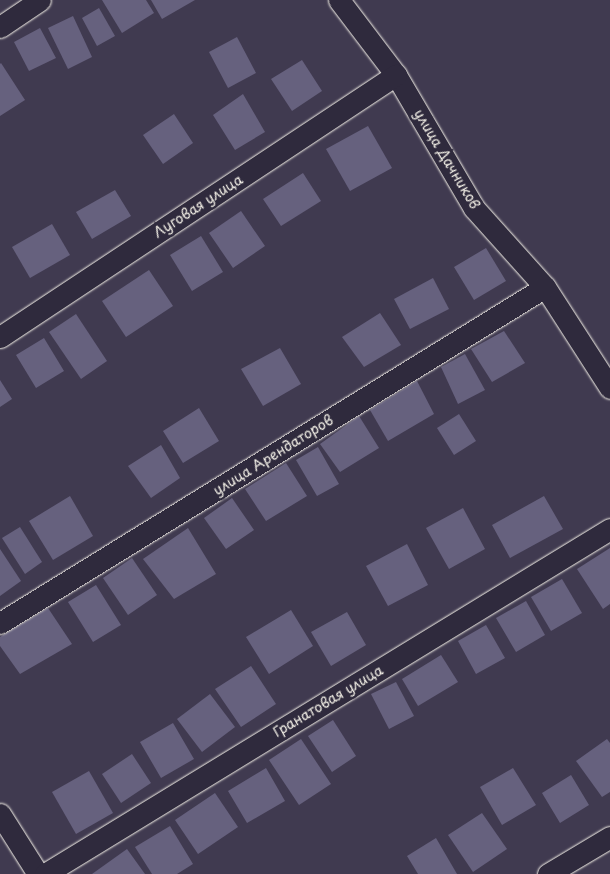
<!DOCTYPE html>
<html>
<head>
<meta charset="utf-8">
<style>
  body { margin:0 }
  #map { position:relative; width:610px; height:874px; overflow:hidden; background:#403a50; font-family:"Playpen Sans",sans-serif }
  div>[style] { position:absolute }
  .building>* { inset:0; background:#66617e }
  .roads { filter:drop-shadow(0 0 1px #f4f1e8) drop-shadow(0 0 1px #f4f1e8) }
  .minor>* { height:21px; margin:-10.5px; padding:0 10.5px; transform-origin:10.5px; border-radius:10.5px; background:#2f2a3d }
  span { translate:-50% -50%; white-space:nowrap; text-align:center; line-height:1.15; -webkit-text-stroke:5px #2f2a3d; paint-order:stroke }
  .street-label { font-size:14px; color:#f4f1e8 }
</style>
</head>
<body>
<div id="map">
  <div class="building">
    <i style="clip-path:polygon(102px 0,146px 0,154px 13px,122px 33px)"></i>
    <i style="clip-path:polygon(151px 0,195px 0,162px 19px)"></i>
    <i style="clip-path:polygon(99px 8px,115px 36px,97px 46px,82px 18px)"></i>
    <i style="clip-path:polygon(73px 16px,92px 57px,68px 69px,48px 28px)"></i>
    <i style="clip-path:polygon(40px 28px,56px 58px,29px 71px,14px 42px)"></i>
    <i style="clip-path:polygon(237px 37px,256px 73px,228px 88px,209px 52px)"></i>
    <i style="clip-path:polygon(302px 60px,322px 91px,292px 111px,271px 79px)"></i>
    <i style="clip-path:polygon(1px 63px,25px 100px,0 116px,0 64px)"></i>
    <i style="clip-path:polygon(243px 94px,265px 132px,235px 150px,213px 115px)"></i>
    <i style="clip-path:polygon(174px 114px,193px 143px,163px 164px,143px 135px)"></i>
    <i style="clip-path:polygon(368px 126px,392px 168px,350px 191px,326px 149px)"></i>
    <i style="clip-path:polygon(303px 173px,321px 201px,281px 226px,263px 199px)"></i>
    <i style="clip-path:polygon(115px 190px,131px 216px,92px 239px,76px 212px)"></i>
    <i style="clip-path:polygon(241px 211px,265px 246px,233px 268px,209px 233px)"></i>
    <i style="clip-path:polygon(52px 224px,70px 255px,30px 278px,12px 247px)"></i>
    <i style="clip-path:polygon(201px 236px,223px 272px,192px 291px,170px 255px)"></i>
    <i style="clip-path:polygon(486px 248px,506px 281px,474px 300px,454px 267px)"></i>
    <i style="clip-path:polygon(149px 270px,173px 306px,126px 337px,102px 301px)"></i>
    <i style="clip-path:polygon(433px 278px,449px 309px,410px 329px,394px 299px)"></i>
    <i style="clip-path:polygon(380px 313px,401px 345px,364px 367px,342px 337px)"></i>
    <i style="clip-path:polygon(76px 314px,107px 361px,81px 379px,49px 332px)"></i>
    <i style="clip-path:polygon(504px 331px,525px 363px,492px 382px,471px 349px)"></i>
    <i style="clip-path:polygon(44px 338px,64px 371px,36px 388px,16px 355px)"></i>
    <i style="clip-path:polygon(280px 348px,301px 384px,263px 406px,241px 369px)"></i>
    <i style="clip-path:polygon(465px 354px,485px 390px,458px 404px,441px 367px)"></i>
    <i style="clip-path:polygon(0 380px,12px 399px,0 407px)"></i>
    <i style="clip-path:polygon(417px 381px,434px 414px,388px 441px,370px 410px)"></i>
    <i style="clip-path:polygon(199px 408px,219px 441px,183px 463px,163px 431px)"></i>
    <i style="clip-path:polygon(459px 414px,476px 441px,454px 455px,437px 428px)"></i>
    <i style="clip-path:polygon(359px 416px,379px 448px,340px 472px,320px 444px)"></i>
    <i style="clip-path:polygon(161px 445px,180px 478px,151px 498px,128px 466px)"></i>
    <i style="clip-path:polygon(318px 447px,339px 484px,317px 496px,296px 460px)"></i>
    <i style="clip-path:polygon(286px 463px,307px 496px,266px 521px,245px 489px)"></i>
    <i style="clip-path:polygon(70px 496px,93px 536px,53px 560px,29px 521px)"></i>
    <i style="clip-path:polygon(544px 496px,563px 529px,510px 558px,492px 525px)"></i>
    <i style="clip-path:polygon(232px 498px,254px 530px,226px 549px,204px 518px)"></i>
    <i style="clip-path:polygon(463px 508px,485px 549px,449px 569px,426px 528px)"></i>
    <i style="clip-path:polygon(20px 527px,42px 562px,25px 574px,2px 538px)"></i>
    <i style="clip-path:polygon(188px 528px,216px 574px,174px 599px,143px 559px)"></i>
    <i style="clip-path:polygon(407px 544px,428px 585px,388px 606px,366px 566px)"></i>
    <i style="clip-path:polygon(610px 548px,610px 604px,603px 609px,577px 569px)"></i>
    <i style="clip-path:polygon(0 549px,21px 581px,0 596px)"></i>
    <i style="clip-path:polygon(132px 558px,157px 595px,128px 615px,103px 578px)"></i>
    <i style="clip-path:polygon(562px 579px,582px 613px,551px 631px,531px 597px)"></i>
    <i style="clip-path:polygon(96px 585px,121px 625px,93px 642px,68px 602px)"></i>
    <i style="clip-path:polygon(526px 601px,545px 635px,516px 652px,496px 618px)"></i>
    <i style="clip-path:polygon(48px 608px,72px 644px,20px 674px,0 646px,0 637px)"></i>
    <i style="clip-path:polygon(291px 610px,313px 646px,269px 674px,246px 637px)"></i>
    <i style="clip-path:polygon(347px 612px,366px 645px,331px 666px,311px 632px)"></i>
    <i style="clip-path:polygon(486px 625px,505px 658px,476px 674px,458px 641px)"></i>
    <i style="clip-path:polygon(441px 655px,458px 682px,418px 706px,402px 679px)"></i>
    <i style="clip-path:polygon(251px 666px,276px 704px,241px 727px,215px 689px)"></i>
    <i style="clip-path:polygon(396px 682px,414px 716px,389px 729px,371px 694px)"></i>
    <i style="clip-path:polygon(210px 694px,235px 727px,202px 752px,177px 719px)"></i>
    <i style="clip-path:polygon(333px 720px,356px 756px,332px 772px,308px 736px)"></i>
    <i style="clip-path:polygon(173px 723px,194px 759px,161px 778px,140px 742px)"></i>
    <i style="clip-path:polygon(301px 739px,331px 784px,299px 805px,269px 760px)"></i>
    <i style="clip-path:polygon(607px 739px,610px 743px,610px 792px,602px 797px,576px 761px)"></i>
    <i style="clip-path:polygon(132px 754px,151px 783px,121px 803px,102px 774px)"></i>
    <i style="clip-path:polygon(266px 768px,285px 801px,247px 823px,228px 791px)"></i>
    <i style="clip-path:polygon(513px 768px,536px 805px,502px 825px,480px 787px)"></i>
    <i style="clip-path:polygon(89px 771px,113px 813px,76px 834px,52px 792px)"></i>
    <i style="clip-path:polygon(571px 775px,589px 805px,560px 823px,542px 793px)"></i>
    <i style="clip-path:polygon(215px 793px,238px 827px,198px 854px,175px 820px)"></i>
    <i style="clip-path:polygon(482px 813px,507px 849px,473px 872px,448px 835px)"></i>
    <i style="clip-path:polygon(170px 826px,193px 864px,177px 874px,152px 874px,135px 847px)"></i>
    <i style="clip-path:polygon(436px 838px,457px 874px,418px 874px,407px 856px)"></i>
    <i style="clip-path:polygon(127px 849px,145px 874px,92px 874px)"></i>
  </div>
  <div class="roads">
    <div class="minor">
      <i style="left:339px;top:0;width:94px;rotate:52.8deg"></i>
      <i style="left:396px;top:75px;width:154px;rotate:59.6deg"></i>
      <i style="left:474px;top:208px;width:106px;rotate:48.1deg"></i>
      <i style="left:545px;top:287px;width:120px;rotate:57.2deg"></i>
      <i style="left:0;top:27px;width:48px;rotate:-34deg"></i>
      <i style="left:0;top:337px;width:475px;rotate:-33.5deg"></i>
      <i style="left:0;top:623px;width:640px;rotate:-31.65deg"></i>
      <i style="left:0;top:814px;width:71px;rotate:57.7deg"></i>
      <i style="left:45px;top:874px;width:662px;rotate:-31.41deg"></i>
      <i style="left:548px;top:874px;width:72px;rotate:-30.8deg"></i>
    </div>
  </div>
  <div class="street-label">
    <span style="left:447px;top:159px;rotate:59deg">улица Дачников</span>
    <span style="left:198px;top:206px;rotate:-33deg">Луговая улица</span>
    <span style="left:273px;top:455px;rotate:-32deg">улица Арендаторов</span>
    <span style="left:328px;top:701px;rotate:-31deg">Гранатовая улица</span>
  </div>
</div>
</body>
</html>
